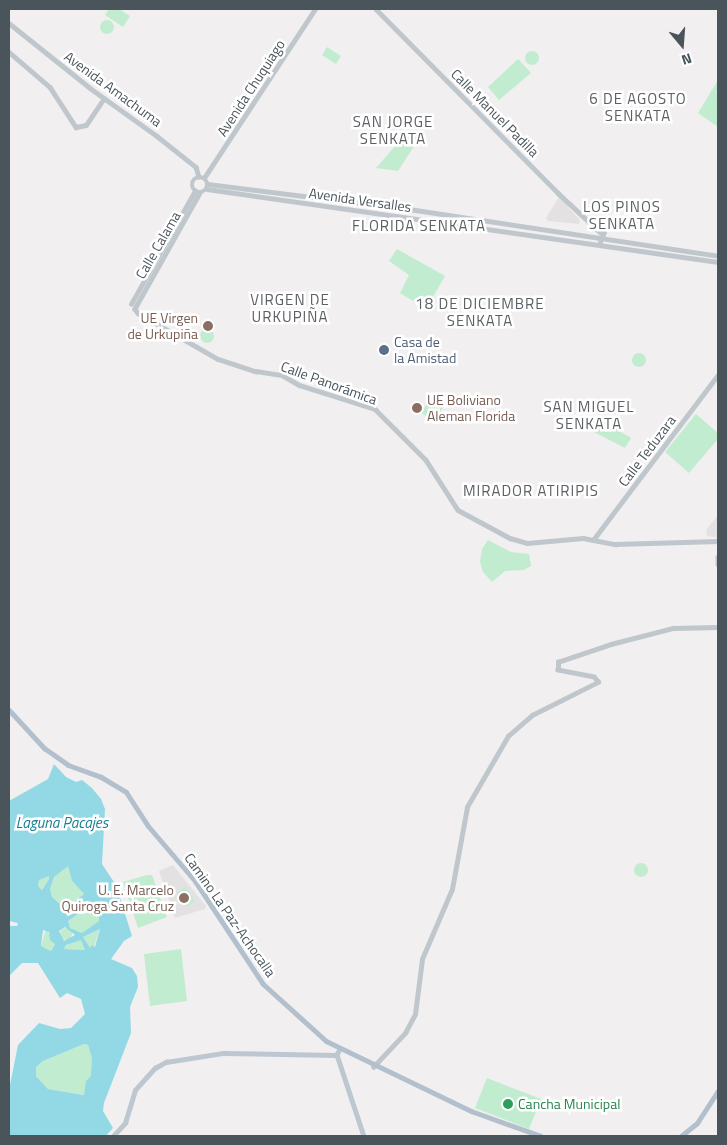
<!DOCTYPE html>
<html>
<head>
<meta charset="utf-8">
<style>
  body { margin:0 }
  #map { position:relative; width:727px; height:1145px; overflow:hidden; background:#f2eff0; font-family:"Titillium Web",sans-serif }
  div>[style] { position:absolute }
  .education>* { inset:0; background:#e3e1e1 }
  .green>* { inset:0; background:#c1eccf }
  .round { border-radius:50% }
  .water>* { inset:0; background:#92d9e5 }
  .tertiary>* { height:4.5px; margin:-2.25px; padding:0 2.25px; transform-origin:2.25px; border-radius:2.25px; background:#bfc7cd }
  .tertiary>.ring { margin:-2.25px; padding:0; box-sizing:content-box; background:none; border:4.5px solid #bfc7cd; border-radius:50% }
  .secondary>* { height:4.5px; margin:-2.25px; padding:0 2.25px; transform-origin:2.25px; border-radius:2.25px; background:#bdc7d0 }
  .primary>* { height:5px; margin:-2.5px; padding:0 2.5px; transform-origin:2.5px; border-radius:2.5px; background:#b1c0cc }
  .dots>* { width:14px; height:14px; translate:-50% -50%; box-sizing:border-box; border:2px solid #fff; border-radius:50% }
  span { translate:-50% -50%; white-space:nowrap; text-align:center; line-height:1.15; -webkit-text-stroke:5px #fff; paint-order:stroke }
  .street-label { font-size:14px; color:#49545b }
  .education-label { font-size:14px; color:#785e54 }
  .right { translate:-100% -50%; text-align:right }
  .left { translate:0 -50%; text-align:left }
  .service-label { font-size:14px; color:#4e5e75 }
  .leisure-label { font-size:14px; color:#27864d }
  .neighbourhood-label { font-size:15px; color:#5c6064; letter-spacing:1px }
  .water-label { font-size:15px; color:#177f92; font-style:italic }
  .frame { position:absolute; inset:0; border:10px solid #49545b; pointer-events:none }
  .north { position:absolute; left:657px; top:20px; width:50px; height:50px; -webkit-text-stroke:4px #fff; paint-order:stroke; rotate:162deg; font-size:14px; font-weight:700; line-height:20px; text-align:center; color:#49545b }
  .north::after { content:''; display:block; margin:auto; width:18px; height:22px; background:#49545b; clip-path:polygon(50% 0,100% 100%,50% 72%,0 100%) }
</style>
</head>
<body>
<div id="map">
  <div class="education">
    <i style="clip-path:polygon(559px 197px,580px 220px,579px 224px,548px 221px,546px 218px)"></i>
    <i style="clip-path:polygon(718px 515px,718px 538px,707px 536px,706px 530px)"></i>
    <i style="clip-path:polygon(173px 865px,206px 906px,205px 909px,175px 918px,159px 871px)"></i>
  </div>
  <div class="green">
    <i style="clip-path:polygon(109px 9px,119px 9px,130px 16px,123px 27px,105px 15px)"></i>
    <i class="round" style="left:100px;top:20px;width:14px;height:14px"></i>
    <i style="clip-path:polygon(327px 47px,341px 56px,336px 64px,322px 55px)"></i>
    <i class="round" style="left:525px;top:51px;width:14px;height:14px"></i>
    <i style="clip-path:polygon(518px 59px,531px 73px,499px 100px,488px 87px)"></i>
    <i style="clip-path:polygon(718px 80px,718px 127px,698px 113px)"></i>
    <i style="clip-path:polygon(409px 130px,418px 140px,398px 171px,376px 168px)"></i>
    <i style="clip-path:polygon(397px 249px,445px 276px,426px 309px,400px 293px,409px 275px,389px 261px)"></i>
    <i class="round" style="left:200px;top:329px;width:14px;height:14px"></i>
    <i class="round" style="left:632px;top:353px;width:14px;height:14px"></i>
    <i style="clip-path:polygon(431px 397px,444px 406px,434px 421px,421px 413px)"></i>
    <i style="clip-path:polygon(696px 414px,718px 433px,718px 439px,689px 473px,665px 452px)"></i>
    <i style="clip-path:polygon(601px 420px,631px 438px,625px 448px,594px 432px)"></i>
    <i style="clip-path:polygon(488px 540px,511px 552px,529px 554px,531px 566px,524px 570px,505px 571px,492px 582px,483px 572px,480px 562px,482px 549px)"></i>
    <i class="round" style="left:634px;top:863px;width:14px;height:14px"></i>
    <i style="clip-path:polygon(68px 865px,72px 881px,84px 894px,74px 902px,61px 905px,52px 897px,50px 889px,54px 877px)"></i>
    <i style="clip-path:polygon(147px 875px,152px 875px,167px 917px,138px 928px,123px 882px)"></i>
    <i style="clip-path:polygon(49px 876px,49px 879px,42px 890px,38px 886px,39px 879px)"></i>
    <i style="clip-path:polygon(185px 887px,195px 901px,187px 907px,177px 893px)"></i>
    <i style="clip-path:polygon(91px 905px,99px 915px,99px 921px,82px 933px,70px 928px,68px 921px)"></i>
    <i class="round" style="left:60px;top:928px;width:12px;height:12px"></i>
    <i style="clip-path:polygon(46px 929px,55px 943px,51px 951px,41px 946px)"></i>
    <i style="clip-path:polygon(100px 929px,94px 947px,90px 949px,83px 937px)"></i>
    <i style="clip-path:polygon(81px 939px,85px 950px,64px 949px,66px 945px)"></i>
    <i style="clip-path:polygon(181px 949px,187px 1001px,150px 1006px,144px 954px)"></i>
    <i style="clip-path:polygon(84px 1044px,88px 1045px,92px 1057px,92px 1076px,85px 1095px,48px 1089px,36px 1076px,36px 1067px,43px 1061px)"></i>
    <i style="clip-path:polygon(487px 1078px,541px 1099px,529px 1129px,475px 1108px)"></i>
  </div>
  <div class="water">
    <i style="clip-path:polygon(evenodd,54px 764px,66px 777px,76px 782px,82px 780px,92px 788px,101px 799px,105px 809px,102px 864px,116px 885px,132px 936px,124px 941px,111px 959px,132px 968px,137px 976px,138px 987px,130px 1007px,131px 1033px,104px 1103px,103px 1111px,113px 1128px,106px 1136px,9px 1136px,9px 1090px,18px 1045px,39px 1023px,60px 1029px,71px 1028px,85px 1014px,81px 999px,67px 993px,60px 998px,38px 963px,22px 963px,9px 976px,9px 926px,17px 926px,18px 923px,9px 921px,9px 801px,48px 779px,54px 764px,68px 866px,72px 881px,84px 894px,74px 902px,61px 905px,52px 897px,50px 889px,54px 877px,68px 866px,54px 764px,49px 876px,49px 879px,42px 890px,38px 886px,39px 880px,49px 876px,54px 764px,91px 905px,99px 915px,99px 921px,82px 933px,70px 928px,68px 921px,91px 905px,54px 764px,65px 927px,75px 935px,64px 941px,59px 931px,65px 927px,54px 764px,100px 929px,95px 947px,92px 945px,90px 948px,83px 937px,100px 929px,54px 764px,43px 930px,49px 932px,50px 940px,55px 944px,51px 951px,41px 946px,43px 930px,54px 764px,81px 940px,85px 950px,64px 949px,66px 945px,81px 940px,54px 764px,84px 1044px,88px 1045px,92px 1058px,91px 1076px,86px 1081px,84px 1095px,48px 1089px,36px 1076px,36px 1067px,43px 1061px,84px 1044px)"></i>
  </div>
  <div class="tertiary">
    <i style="left:376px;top:9px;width:260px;rotate:45.3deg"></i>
    <i style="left:559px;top:194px;width:56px;rotate:42.8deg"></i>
    <i style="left:9px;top:23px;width:104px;rotate:38.7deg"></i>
    <i style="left:90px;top:88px;width:82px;rotate:35.6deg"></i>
    <i style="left:157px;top:136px;width:50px;rotate:38.5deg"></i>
    <i style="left:196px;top:167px;width:10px;rotate:73deg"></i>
    <i style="left:9px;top:52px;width:54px;rotate:40.5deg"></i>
    <i style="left:50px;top:87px;width:48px;rotate:57deg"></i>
    <i style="left:76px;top:127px;width:10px;rotate:-11deg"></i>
    <i style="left:86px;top:125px;width:32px;rotate:-56deg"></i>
    <i class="ring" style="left:192px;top:177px;width:11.5px;height:11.5px"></i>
    <i style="left:204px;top:178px;width:202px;rotate:-56.7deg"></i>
    <i style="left:208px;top:184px;width:203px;rotate:7.1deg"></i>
    <i style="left:409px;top:209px;width:313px;rotate:8.6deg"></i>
    <i style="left:207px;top:189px;width:516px;rotate:8.13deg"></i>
    <i style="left:200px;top:193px;width:133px;rotate:119.3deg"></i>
    <i style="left:135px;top:309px;width:5px;rotate:53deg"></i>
    <i style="left:138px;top:313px;width:92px;rotate:29.9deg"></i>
    <i style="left:218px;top:359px;width:40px;rotate:18deg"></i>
    <i style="left:256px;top:371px;width:26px;rotate:9deg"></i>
    <i style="left:282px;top:375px;width:20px;rotate:30deg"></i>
    <i style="left:299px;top:385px;width:80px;rotate:17.5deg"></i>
    <i style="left:375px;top:409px;width:72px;rotate:45deg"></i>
    <i style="left:426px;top:460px;width:59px;rotate:57.4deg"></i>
    <i style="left:458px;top:510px;width:59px;rotate:28.3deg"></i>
    <i style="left:510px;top:538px;width:18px;rotate:16deg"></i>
    <i style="left:527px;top:543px;width:56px;rotate:-5.1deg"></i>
    <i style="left:583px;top:538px;width:33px;rotate:11deg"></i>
    <i style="left:615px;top:544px;width:103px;rotate:-1.7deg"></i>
    <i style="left:600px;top:242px;width:11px;rotate:-68deg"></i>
    <i style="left:131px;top:304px;width:130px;rotate:-60.5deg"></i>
    <i style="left:593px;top:540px;width:207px;rotate:-52.9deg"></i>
    <i style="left:718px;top:557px;width:7px;rotate:90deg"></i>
    <i style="left:373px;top:1067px;width:47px;rotate:-46.7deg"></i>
    <i style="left:405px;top:1033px;width:21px;rotate:-62deg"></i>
    <i style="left:415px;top:1014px;width:55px;rotate:-82.7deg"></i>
    <i style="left:422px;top:959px;width:76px;rotate:-66.8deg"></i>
    <i style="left:452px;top:889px;width:83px;rotate:-79.6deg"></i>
    <i style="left:467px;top:807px;width:82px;rotate:-60deg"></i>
    <i style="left:508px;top:736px;width:32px;rotate:-41deg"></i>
    <i style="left:532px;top:715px;width:74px;rotate:-26.6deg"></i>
    <i style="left:598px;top:682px;width:6px;rotate:-129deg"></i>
    <i style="left:594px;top:677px;width:37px;rotate:-169deg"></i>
    <i style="left:558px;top:670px;width:8px;rotate:-90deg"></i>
    <i style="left:558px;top:662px;width:56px;rotate:-18.8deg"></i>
    <i style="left:611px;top:644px;width:64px;rotate:-14.5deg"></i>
    <i style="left:673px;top:628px;width:45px;rotate:-1.3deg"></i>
  </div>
  <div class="secondary">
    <i style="left:339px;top:1051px;width:4px;rotate:117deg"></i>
    <i style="left:337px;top:1055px;width:85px;rotate:71.6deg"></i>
    <i style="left:113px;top:1136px;width:18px;rotate:-47deg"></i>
    <i style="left:125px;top:1123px;width:34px;rotate:-73deg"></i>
    <i style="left:135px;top:1090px;width:30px;rotate:-48deg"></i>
    <i style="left:155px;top:1068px;width:13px;rotate:-29deg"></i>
    <i style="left:166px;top:1062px;width:58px;rotate:-9deg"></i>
    <i style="left:223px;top:1053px;width:114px;rotate:1deg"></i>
  </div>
  <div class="primary">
    <i style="left:9px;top:710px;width:52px;rotate:47.4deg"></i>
    <i style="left:44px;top:748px;width:29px;rotate:35deg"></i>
    <i style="left:68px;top:765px;width:35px;rotate:20deg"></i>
    <i style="left:101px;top:777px;width:29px;rotate:31deg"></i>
    <i style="left:126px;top:792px;width:40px;rotate:57.1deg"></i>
    <i style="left:148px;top:826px;width:72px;rotate:49.5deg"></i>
    <i style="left:195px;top:881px;width:123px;rotate:56.6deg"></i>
    <i style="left:263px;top:984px;width:85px;rotate:42.1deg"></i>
    <i style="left:326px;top:1041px;width:161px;rotate:25.8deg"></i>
    <i style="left:471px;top:1111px;width:74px;rotate:19.7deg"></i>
    <i style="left:681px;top:1136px;width:21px;rotate:-39deg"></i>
    <i style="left:697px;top:1123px;width:38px;rotate:-57deg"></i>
  </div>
  <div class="dots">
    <i style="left:208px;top:326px;background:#8d6e63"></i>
    <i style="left:384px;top:350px;background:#5c6f8a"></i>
    <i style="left:417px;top:408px;background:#8d6e63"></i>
    <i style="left:184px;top:898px;background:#8d6e63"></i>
    <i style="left:508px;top:1104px;background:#2e9e5b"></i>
  </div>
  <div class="street-label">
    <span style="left:251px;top:88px;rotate:-57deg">Avenida Chuquiago</span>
    <span style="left:113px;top:89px;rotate:36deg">Avenida Amachuma</span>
    <span style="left:495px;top:113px;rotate:45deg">Calle Manuel Padilla</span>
    <span style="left:360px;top:200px;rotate:8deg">Avenida Versalles</span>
    <span style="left:158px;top:245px;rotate:-60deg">Calle Calama</span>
    <span style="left:329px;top:383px;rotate:20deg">Calle Panorámica</span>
    <span style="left:647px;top:451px;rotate:-53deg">Calle Teduzara</span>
    <span style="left:230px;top:915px;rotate:55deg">Camino La Paz-Achocalla</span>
  </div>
  <div class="education-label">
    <span class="right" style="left:198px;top:326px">UE Virgen<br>de Urkupiña</span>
    <span class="left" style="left:427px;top:408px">UE Boliviano<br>Aleman Florida</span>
    <span class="right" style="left:174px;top:898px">U. E. Marcelo<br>Quiroga Santa Cruz</span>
  </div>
  <div class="service-label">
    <span class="left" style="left:394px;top:350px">Casa de<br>la Amistad</span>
  </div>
  <div class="leisure-label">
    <span class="left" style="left:518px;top:1104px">Cancha Municipal</span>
  </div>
  <div class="neighbourhood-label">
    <span style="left:638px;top:107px">6 DE AGOSTO<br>SENKATA</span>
    <span style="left:393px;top:130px">SAN JORGE<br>SENKATA</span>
    <span style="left:622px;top:215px">LOS PINOS<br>SENKATA</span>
    <span style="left:419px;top:226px">FLORIDA SENKATA</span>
    <span style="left:290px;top:308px">VIRGEN DE<br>URKUPIÑA</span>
    <span style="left:480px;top:312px">18 DE DICIEMBRE<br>SENKATA</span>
    <span style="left:589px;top:415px">SAN MIGUEL<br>SENKATA</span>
    <span style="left:531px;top:491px">MIRADOR ATIRIPIS</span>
  </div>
  <div class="water-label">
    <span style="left:62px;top:823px">Laguna Pacajes</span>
  </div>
  <div class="frame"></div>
  <div class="north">N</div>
</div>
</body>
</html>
